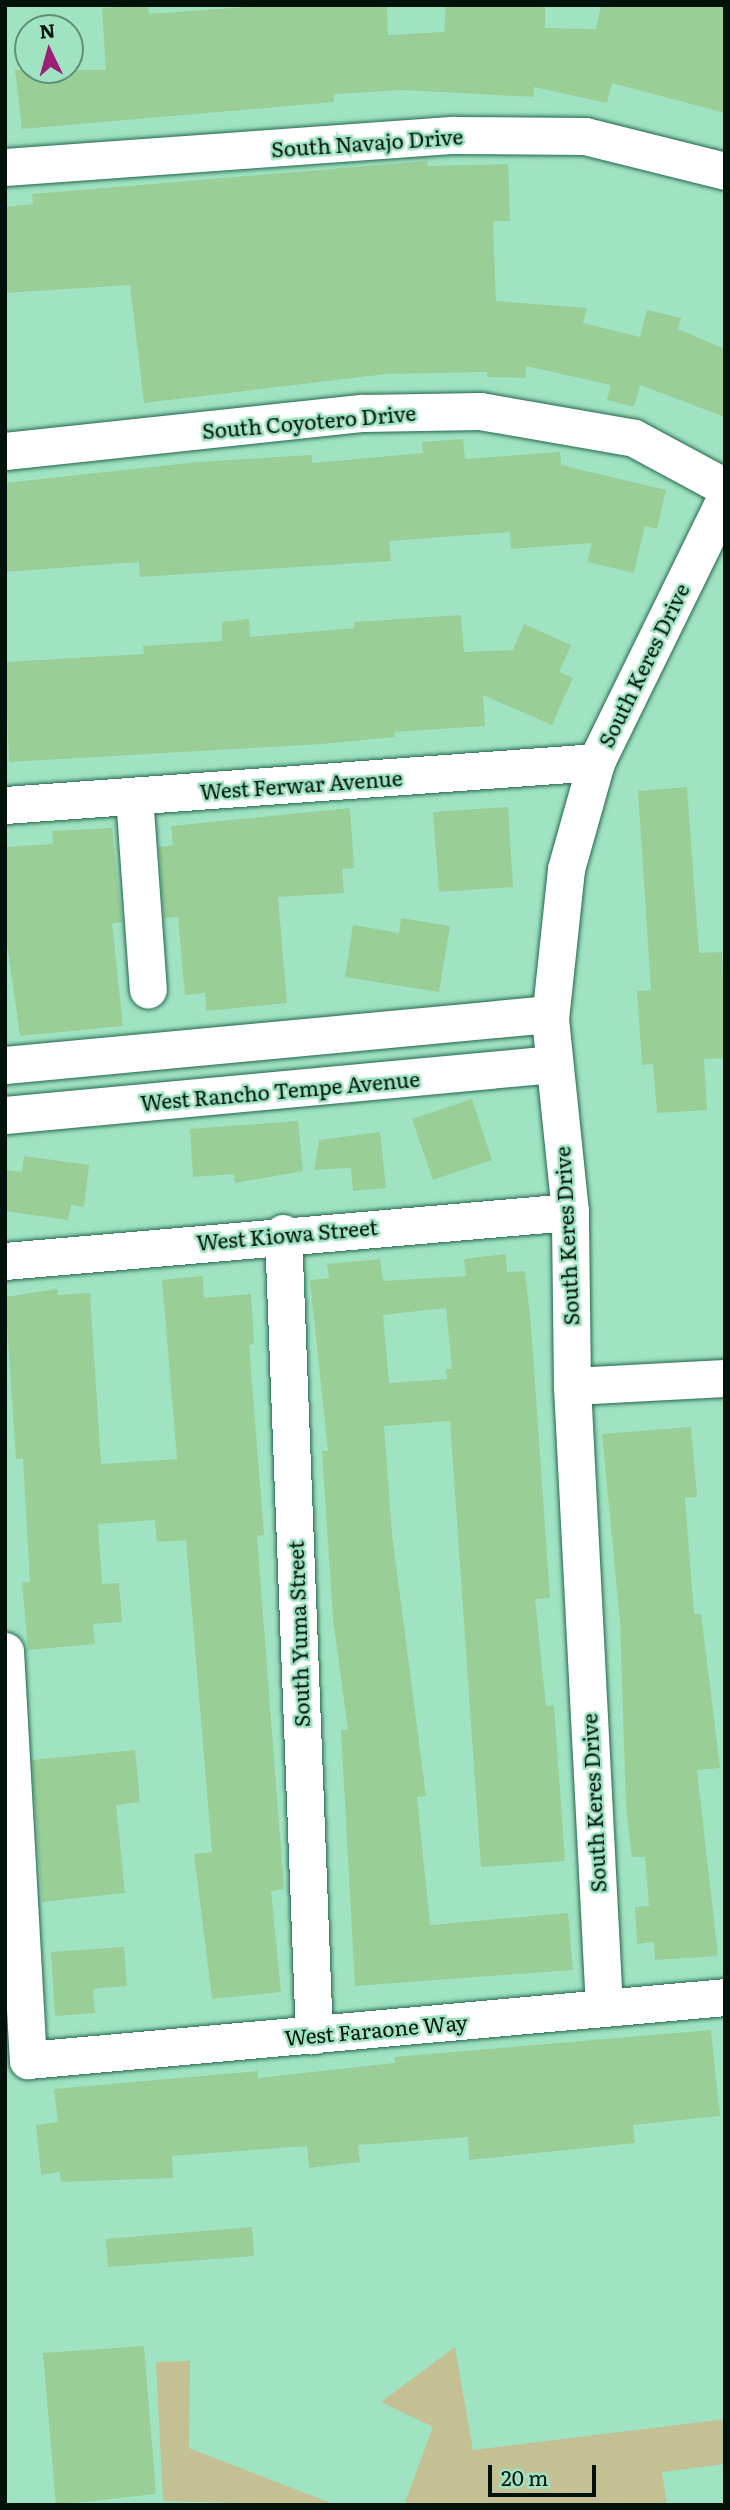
<!DOCTYPE html>
<html>
<head>
<meta charset="utf-8">
<style>
  body { margin:0 }
  #map { position:relative; width:730px; height:2510px; overflow:hidden; background:#a0e3c3; font-family:Literata,serif }
  div>[style] { position:absolute }
  .green>* { inset:0; background:#c3c094 }
  .building>* { inset:0; background:#99ce97 }
  .roads { filter:drop-shadow(0 0 2px #25674d) drop-shadow(0 0 2px #25674d) }
  .minor>* { height:37px; margin:-18.5px; padding:0 18.5px; transform-origin:18.5px; border-radius:18.5px; background:#fff }
  span { translate:-50% -50%; white-space:nowrap; text-align:center; line-height:1.15; -webkit-text-stroke:5px #a0e3c3; paint-order:stroke }
  .street-label { font-size:21px; color:#001209 }
  .frame { position:absolute; inset:0; border:7px solid #001209; pointer-events:none }
  .north { position:absolute; left:14px; top:14px; width:70px; height:70px; box-sizing:border-box; background:#a0e3c3; border:2px solid #608f79; border-radius:50%; rotate:355deg; font-size:19px; font-weight:700; line-height:28px; text-align:center; color:#001209 }
  .north::after { content:''; display:block; margin:auto; width:24px; height:32px; background:#9b1f75; clip-path:polygon(50% 0,100% 100%,50% 72%,0 100%) }
  .scale { position:absolute; left:488px; top:2465px; width:108px; height:32px; box-sizing:border-box; border:4px solid #001209; border-top:0; padding-left:9px; font-size:21px; line-height:24px; white-space:nowrap; color:#001209; -webkit-text-stroke:5px #a0e3c3; paint-order:stroke }
</style>
</head>
<body>
<div id="map">
  <div class="green">
    <i style="clip-path:polygon(455px 2347px,473px 2450px,725px 2419px,725px 2464px,662px 2472px,667px 2505px,404px 2505px,433px 2427px,381px 2402px)"></i>
    <i style="clip-path:polygon(190px 2361px,189px 2448px,336px 2505px,163px 2501px,156px 2362px)"></i>
  </div>
  <div class="building">
    <i style="clip-path:polygon(148px 5px,149px 14px,273px 5px,387px 5px,388px 35px,444px 32px,446px 5px,545px 5px,545px 28px,596px 29px,601px 5px,725px 5px,725px 113px,612px 83px,607px 103px,534px 87px,534px 97px,403px 90px,334px 94px,334px 102px,22px 129px,15px 70px,106px 70px,102px 8px)"></i>
    <i style="clip-path:polygon(427px 161px,428px 166px,508px 164px,510px 221px,493px 221px,496px 301px,587px 308px,583px 323px,640px 337px,647px 310px,681px 318px,678px 329px,725px 349px,725px 417px,640px 385px,634px 407px,607px 400px,611px 385px,526px 366px,526px 378px,487px 377px,487px 372px,387px 374px,144px 403px,130px 285px,5px 293px,5px 207px,33px 204px,32px 194px)"></i>
    <i style="clip-path:polygon(463px 439px,465px 459px,560px 452px,561px 465px,666px 490px,657px 529px,645px 526px,634px 573px,587px 562px,592px 543px,511px 549px,510px 532px,389px 541px,391px 561px,140px 577px,139px 562px,5px 572px,5px 483px,198px 462px,312px 455px,312px 463px,423px 453px,422px 442px)"></i>
    <i style="clip-path:polygon(461px 615px,464px 652px,513px 650px,524px 624px,571px 645px,559px 672px,573px 678px,552px 725px,483px 695px,485px 726px,394px 732px,395px 737px,322px 744px,9px 762px,5px 662px,144px 654px,143px 646px,222px 641px,222px 622px,249px 619px,250px 637px,354px 628px,354px 622px)"></i>
    <i style="clip-path:polygon(687px 787px,699px 953px,722px 952px,725px 1058px,704px 1059px,707px 1110px,657px 1113px,653px 1064px,642px 1065px,637px 991px,651px 990px,638px 791px)"></i>
    <i style="clip-path:polygon(508px 807px,513px 887px,439px 892px,433px 812px)"></i>
    <i style="clip-path:polygon(350px 808px,354px 868px,342px 869px,344px 893px,278px 897px,287px 1003px,206px 1011px,205px 993px,185px 995px,178px 917px,164px 918px,159px 847px,173px 845px,171px 826px)"></i>
    <i style="clip-path:polygon(112px 828px,122px 922px,112px 924px,123px 1026px,20px 1036px,5px 930px,5px 847px,53px 844px,52px 831px)"></i>
    <i style="clip-path:polygon(401px 918px,450px 926px,439px 992px,345px 977px,353px 925px,399px 933px)"></i>
    <i style="clip-path:polygon(472px 1099px,492px 1160px,433px 1180px,412px 1119px)"></i>
    <i style="clip-path:polygon(298px 1121px,303px 1171px,235px 1183px,234px 1174px,193px 1177px,190px 1129px)"></i>
    <i style="clip-path:polygon(380px 1132px,386px 1188px,353px 1191px,351px 1168px,314px 1170px,319px 1140px)"></i>
    <i style="clip-path:polygon(24px 1156px,89px 1165px,84px 1207px,71px 1205px,68px 1220px,5px 1211px,5px 1170px,22px 1172px)"></i>
    <i style="clip-path:polygon(evenodd,506px 1254px,507px 1272px,525px 1271px,531px 1326px,550px 1598px,535px 1599px,546px 1706px,554px 1705px,565px 1861px,481px 1867px,450px 1421px,384px 1426px,392px 1534px,426px 1796px,417px 1797px,430px 1925px,568px 1913px,573px 1970px,355px 1986px,341px 1730px,348px 1730px,333px 1619px,322px 1451px,328px 1451px,310px 1280px,329px 1278px,327px 1264px,380px 1259px,383px 1281px,466px 1276px,464px 1259px,506px 1254px,446px 1308px,452px 1369px,446px 1369px,447px 1379px,389px 1383px,383px 1315px,446px 1308px)"></i>
    <i style="clip-path:polygon(203px 1276px,204px 1298px,251px 1294px,254px 1344px,249px 1345px,264px 1535px,257px 1536px,284px 1889px,271px 1891px,281px 1992px,212px 1999px,194px 1854px,212px 1852px,186px 1540px,157px 1542px,155px 1520px,98px 1524px,102px 1584px,119px 1583px,122px 1622px,93px 1624px,95px 1644px,28px 1650px,22px 1583px,30px 1582px,23px 1459px,16px 1459px,5px 1297px,57px 1289px,58px 1295px,90px 1293px,101px 1464px,177px 1459px,162px 1280px)"></i>
    <i style="clip-path:polygon(691px 1427px,697px 1497px,685px 1498px,694px 1614px,701px 1614px,720px 1768px,697px 1770px,718px 1956px,655px 1960px,654px 1942px,637px 1944px,635px 1907px,649px 1906px,645px 1857px,632px 1857px,626px 1807px,620px 1621px,602px 1434px)"></i>
    <i style="clip-path:polygon(135px 1750px,140px 1802px,116px 1805px,125px 1893px,42px 1902px,32px 1760px)"></i>
    <i style="clip-path:polygon(124px 1947px,127px 1986px,93px 1989px,95px 2013px,55px 2016px,51px 1952px)"></i>
    <i style="clip-path:polygon(711px 2030px,720px 2116px,633px 2125px,635px 2143px,469px 2160px,468px 2137px,358px 2145px,360px 2162px,309px 2168px,307px 2146px,172px 2156px,173px 2178px,61px 2182px,60px 2172px,41px 2175px,36px 2125px,58px 2122px,54px 2089px,258px 2071px,258px 2078px,395px 2063px,395px 2057px)"></i>
    <i style="clip-path:polygon(252px 2227px,254px 2256px,108px 2267px,106px 2239px)"></i>
    <i style="clip-path:polygon(144px 2346px,156px 2494px,56px 2505px,43px 2353px)"></i>
  </div>
  <div class="roads">
    <div class="minor">
      <i style="left:5px;top:167px;width:450px;rotate:-4.1deg"></i>
      <i style="left:454px;top:135px;width:131px;rotate:0.4deg"></i>
      <i style="left:585px;top:136px;width:144px;rotate:14deg"></i>
      <i style="left:5px;top:451px;width:360px;rotate:-6.1deg"></i>
      <i style="left:363px;top:413px;width:117px;rotate:-1deg"></i>
      <i style="left:480px;top:411px;width:156px;rotate:9.9deg"></i>
      <i style="left:634px;top:438px;width:103px;rotate:28.3deg"></i>
      <i style="left:134px;top:796px;width:194px;rotate:85.9deg"></i>
      <i style="left:5px;top:805px;width:593px;rotate:-4.16deg"></i>
      <i style="left:5px;top:1065px;width:547px;rotate:-5.35deg"></i>
      <i style="left:5px;top:1115px;width:551px;rotate:-5.31deg"></i>
      <i style="left:283px;top:1233px;width:803px;rotate:87.79deg"></i>
      <i style="left:5px;top:1261px;width:567px;rotate:-4.96deg"></i>
      <i style="left:572px;top:1386px;width:153px;rotate:-3deg"></i>
      <i style="left:5px;top:1651px;width:410px;rotate:86.8deg"></i>
      <i style="left:28px;top:2060px;width:700px;rotate:-5.16deg"></i>
      <i style="left:604px;top:2008px;width:623px;rotate:-92.95deg"></i>
      <i style="left:572px;top:1386px;width:174px;rotate:-90.7deg"></i>
      <i style="left:570px;top:1212px;width:194px;rotate:-95.9deg"></i>
      <i style="left:550px;top:1019px;width:151px;rotate:-83.9deg"></i>
      <i style="left:566px;top:869px;width:111px;rotate:-74.3deg"></i>
      <i style="left:596px;top:762px;width:293px;rotate:-63.9deg"></i>
    </div>
  </div>
  <div class="street-label">
    <span style="left:367px;top:142px;rotate:-4deg">South Navajo Drive</span>
    <span style="left:309px;top:421px;rotate:-5deg">South Coyotero Drive</span>
    <span style="left:643px;top:665px;rotate:-64deg">South Keres Drive</span>
    <span style="left:301px;top:784px;rotate:-4deg">West Ferwar Avenue</span>
    <span style="left:280px;top:1090px;rotate:-5deg">West Rancho Tempe Avenue</span>
    <span style="left:287px;top:1234px;rotate:-5deg">West Kiowa Street</span>
    <span style="left:566px;top:1236px;rotate:-93deg">South Keres Drive</span>
    <span style="left:298px;top:1634px;rotate:-92deg">South Yuma Street</span>
    <span style="left:593px;top:1803px;rotate:-93deg">South Keres Drive</span>
    <span style="left:376px;top:2029px;rotate:-5deg">West Faraone Way</span>
  </div>
  <div class="frame"></div>
  <div class="north">N</div>
  <div class="scale">20 m</div>
</div>
</body>
</html>
